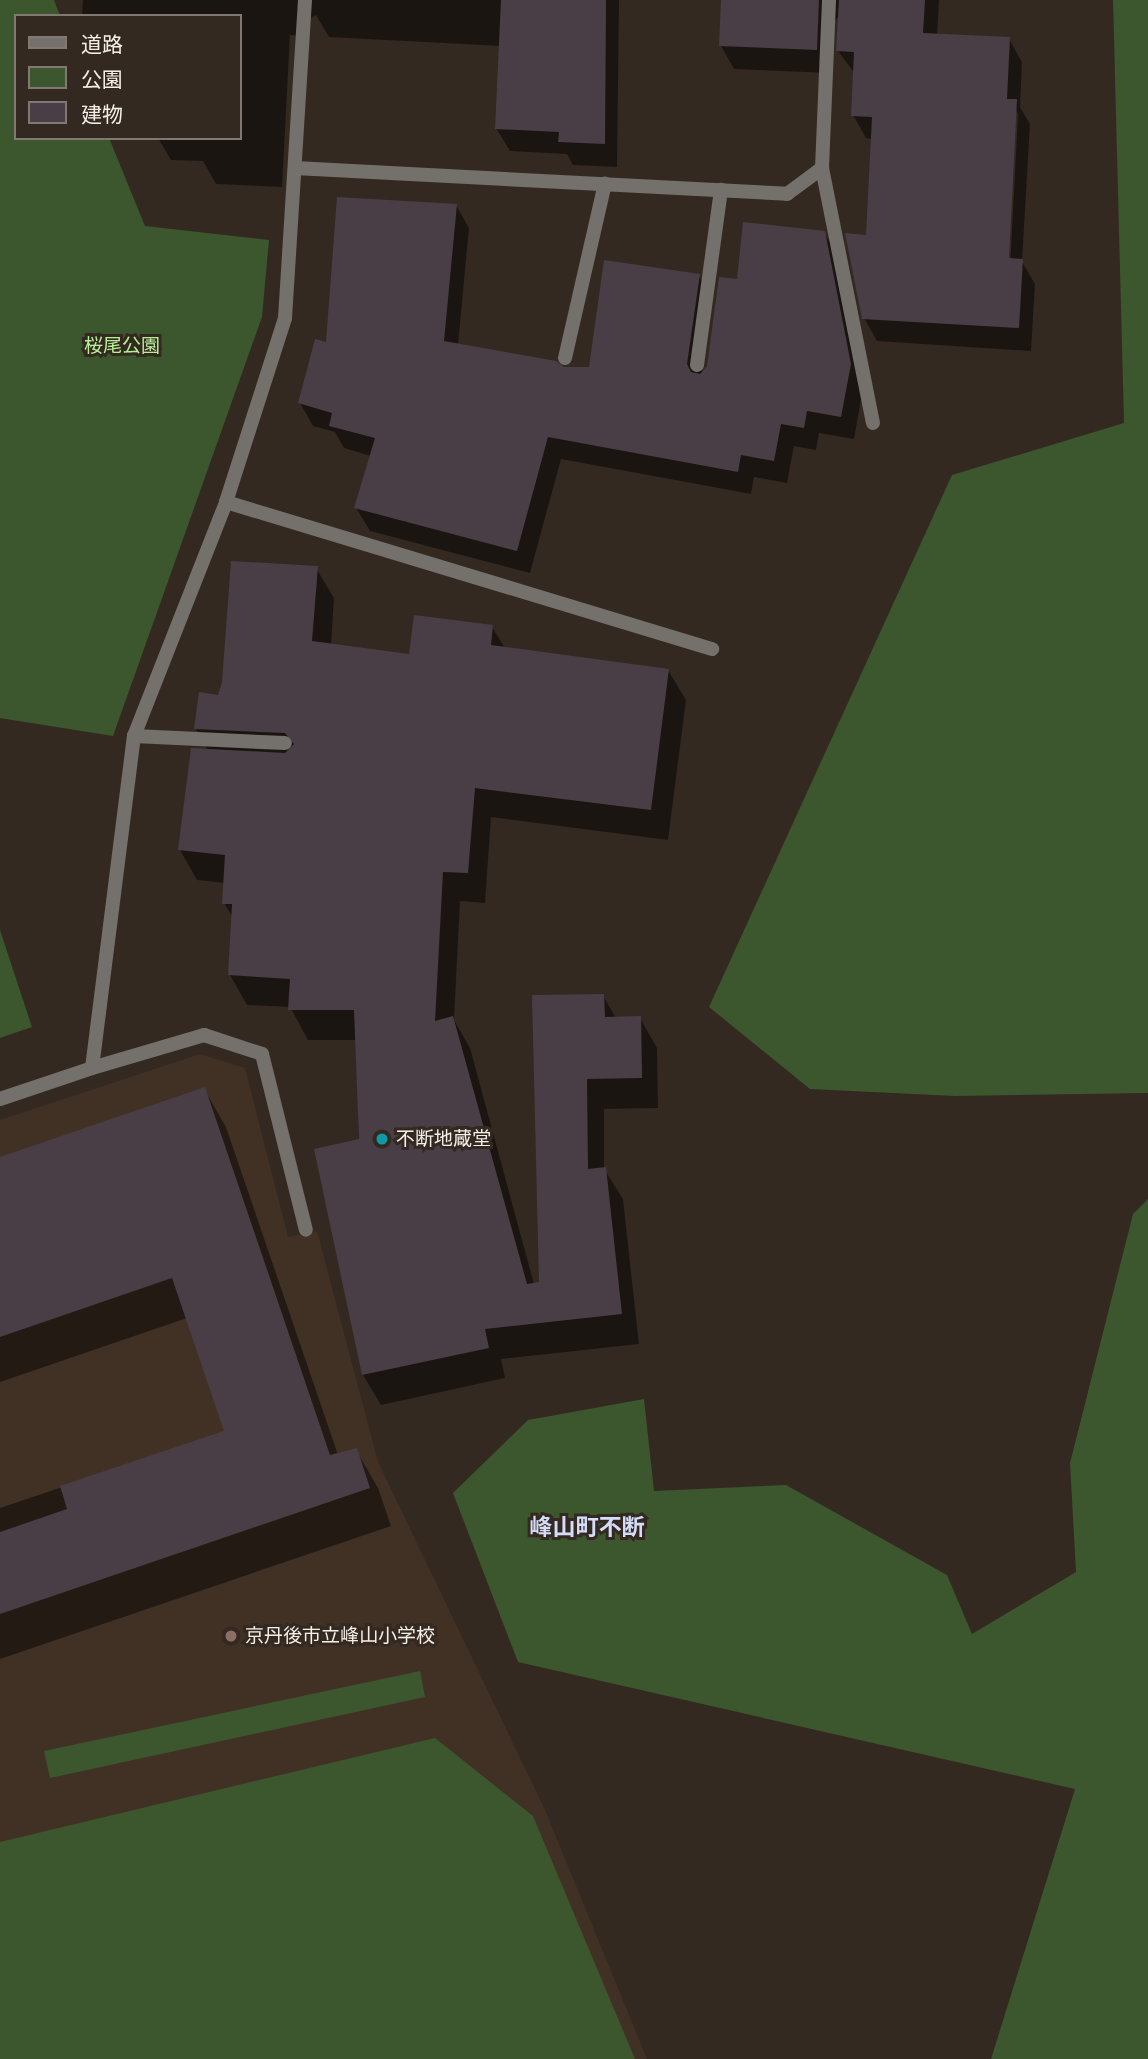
<!DOCTYPE html>
<html>
<head>
<meta charset="utf-8">
<style>
  body { margin:0 }
  #map { position:relative; width:1148px; height:2059px; overflow:hidden; background:#332921; font-family:"Work Sans","Noto Sans JP",sans-serif }
  div>[style] { position:absolute }
  .built>* { inset:0; background:#413125 }
  .green>* { inset:0; background:#3c562e }
  .shadow>* { inset:0; background:#0007 }
  .building>* { inset:0; background:#493e46 }
  .service>* { height:14px; margin:-7px; padding:0 7px; transform-origin:7px; border-radius:7px; background:#74706b }
  .minor>* { height:14px; margin:-7px; padding:0 7px; transform-origin:7px; border-radius:7px; background:#74706b }
  .dots>* { width:19px; height:19px; translate:-50% -50%; box-sizing:border-box; border:4px solid #332921; border-radius:50% }
  span { translate:-50% -50%; white-space:nowrap; text-align:center; line-height:1.15; -webkit-text-stroke:6px #332921; paint-order:stroke }
  .park-label { font-size:19px; color:#b5f096 }
  .poi-label { font-size:19px; color:#f4eee8 }
  .left { translate:0 -50%; text-align:left }
  .quarter-label { font-size:23px; color:#d4dcf8; font-weight:700 }
  .legend { position:absolute; left:14px; top:14px; width:228px; height:126px; box-sizing:border-box; background:#332921; border:2px solid #807871; margin:0; padding:9px 12px; list-style:none; font-size:21px; color:#f4eee8 }
  .legend li { display:flex; align-items:center; gap:14px; height:35px }
  .legend b { width:35px; border:2px solid #807871 }
</style>
</head>
<body>
<div id="map">
  <div class="built">
    <i style="clip-path:polygon(200px 1054px,245px 1068px,288px 1237px,317px 1231px,378px 1462px,545px 1810px,647px 2059px,0 2059px,0 1120px)"></i>
  </div>
  <div class="green">
    <i style="clip-path:polygon(0 0,54px 0,60px 16px,16px 16px,16px 138px,109px 138px,145px 226px,269px 240px,262px 317px,113px 736px,0 718px)"></i>
    <i style="clip-path:polygon(1113px 0,1148px 0,1148px 1093px,955px 1096px,810px 1089px,709px 1007px,952px 475px,1124px 423px)"></i>
    <i style="clip-path:polygon(0 930px,32px 1027px,0 1038px)"></i>
    <i style="clip-path:polygon(1148px 1199px,1148px 2059px,991px 2059px,1075px 1789px,518px 1662px,453px 1493px,528px 1420px,644px 1399px,654px 1491px,786px 1485px,947px 1575px,972px 1634px,1076px 1572px,1070px 1463px,1133px 1214px)"></i>
    <i style="clip-path:polygon(420px 1671px,425px 1697px,50px 1778px,44px 1751px)"></i>
    <i style="clip-path:polygon(435px 1738px,533px 1816px,635px 2059px,0 2059px,0 1842px)"></i>
  </div>
  <div class="shadow">
    <i style="clip-path:polygon(83px 0,619px 0,617px 167px,573px 165px,567px 154px,510px 151px,496px 128px,501px 46px,329px 37px,316px 15px,309px 19px,307px 36px,290px 35px,282px 187px,216px 184px,203px 161px,171px 160px,158px 138px,240px 138px,240px 16px,82px 16px)"></i>
    <i style="clip-path:polygon(evenodd,722px 0,939px 0,937px 36px,1009px 39px,1022px 62px,1020px 107px,1030px 124px,1022px 262px,1035px 284px,1031px 351px,877px 341px,864px 318px,872px 139px,866px 138px,853px 115px,855px 74px,838px 51px,840px 16px,832px 22px,830px 73px,734px 69px,721px 46px,722px 0,1015px 106px,1018px 115px,1010px 267px,1007px 267px,1015px 106px)"></i>
    <i style="clip-path:polygon(456px 205px,469px 228px,458px 345px,563px 369px,591px 369px,699px 276px,712px 298px,702px 374px,706px 373px,720px 279px,739px 281px,824px 232px,837px 255px,863px 388px,854px 439px,819px 433px,816px 450px,794px 446px,787px 483px,754px 477px,751px 494px,561px 459px,530px 573px,370px 531px,356px 508px,371px 456px,344px 448px,335px 432px,313px 426px,300px 403px,328px 344px)"></i>
    <i style="clip-path:polygon(316px 568px,334px 598px,331px 645px,410px 655px,492px 627px,505px 648px,668px 670px,686px 700px,668px 840px,491px 817px,485px 903px,460px 901px,454px 1020px,470px 1048px,534px 1284px,541px 1283px,603px 996px,616px 1018px,640px 1018px,657px 1048px,658px 1108px,604px 1109px,604px 1169px,623px 1199px,639px 1344px,501px 1359px,505px 1378px,381px 1405px,363px 1375px,357px 1040px,308px 1040px,290px 1007px,247px 1005px,230px 975px,233px 918px,224px 903px,225px 883px,197px 880px,180px 850px,208px 751px,196px 729px)"></i>
    <i style="clip-path:polygon(204px 1089px,226px 1127px,338px 1455px,356px 1450px,378px 1488px,391px 1526px,0 1659px,0 1508px,226px 1432px,187px 1318px,0 1382px,0 1158px)"></i>
  </div>
  <div class="building">
    <i style="clip-path:polygon(501px 0,606px 0,605px 144px,558px 142px,559px 132px,495px 129px)"></i>
    <i style="clip-path:polygon(721px 0,819px 0,817px 50px,719px 46px)"></i>
    <i style="clip-path:polygon(839px 0,925px 0,923px 33px,1010px 37px,1007px 99px,1017px 99px,1009px 258px,1023px 259px,1019px 328px,862px 319px,845px 233px,866px 235px,872px 117px,851px 116px,854px 52px,836px 51px)"></i>
    <i style="clip-path:polygon(337px 197px,457px 204px,444px 341px,556px 361px,564px 367px,589px 367px,604px 260px,700px 274px,687px 364px,691px 372px,700px 374px,707px 366px,719px 277px,737px 279px,743px 222px,825px 231px,851px 364px,841px 417px,807px 411px,804px 428px,781px 424px,774px 461px,741px 455px,738px 472px,548px 437px,517px 551px,354px 508px,375px 438px,329px 426px,332px 413px,298px 403px,315px 339px,326px 342px)"></i>
    <i style="clip-path:polygon(231px 561px,318px 566px,312px 641px,409px 654px,414px 615px,493px 625px,491px 645px,669px 669px,651px 810px,475px 788px,468px 873px,443px 872px,435px 1021px,453px 1016px,527px 1284px,539px 1282px,532px 995px,604px 994px,605px 1017px,641px 1016px,642px 1078px,587px 1079px,588px 1169px,606px 1167px,622px 1314px,485px 1329px,489px 1348px,362px 1375px,314px 1149px,359px 1139px,354px 1010px,288px 1010px,290px 979px,228px 975px,232px 904px,222px 904px,225px 855px,178px 850px,191px 748px,285px 753px,294px 744px,285px 733px,194px 729px,199px 692px,218px 695px,222px 682px)"></i>
    <i style="clip-path:polygon(205px 1087px,330px 1455px,357px 1448px,370px 1488px,0 1614px,0 1532px,67px 1509px,60px 1486px,224px 1431px,172px 1278px,0 1337px,0 1157px)"></i>
  </div>
  <div class="service">
    <i style="left:822px;top:168px;width:260px;rotate:78.7deg"></i>
    <i style="left:565px;top:358px;width:179px;rotate:-77.1deg"></i>
    <i style="left:697px;top:365px;width:177px;rotate:-82.2deg"></i>
    <i style="left:134px;top:736px;width:151px;rotate:2.7deg"></i>
  </div>
  <div class="minor">
    <i style="left:295px;top:168px;width:493px;rotate:3deg"></i>
    <i style="left:787px;top:194px;width:44px;rotate:-36.6deg"></i>
    <i style="left:822px;top:168px;width:168px;rotate:-87.6deg"></i>
    <i style="left:226px;top:502px;width:508px;rotate:16.83deg"></i>
    <i style="left:92px;top:1068px;width:117px;rotate:-16.4deg"></i>
    <i style="left:204px;top:1035px;width:61px;rotate:18.1deg"></i>
    <i style="left:262px;top:1054px;width:181px;rotate:76deg"></i>
    <i style="left:0;top:1099px;width:97px;rotate:-18.6deg"></i>
    <i style="left:92px;top:1068px;width:335px;rotate:-82.8deg"></i>
    <i style="left:134px;top:736px;width:251px;rotate:-68.5deg"></i>
    <i style="left:226px;top:502px;width:193px;rotate:-72.2deg"></i>
    <i style="left:285px;top:318px;width:319px;rotate:-86.4deg"></i>
  </div>
  <div class="dots">
    <i style="left:382px;top:1139px;background:#0f9aa8"></i>
    <i style="left:231px;top:1636px;background:#8d6e63"></i>
  </div>
  <div class="park-label">
    <span style="left:122px;top:346px">桜尾公園</span>
  </div>
  <div class="poi-label">
    <span class="left" style="left:396px;top:1139px">不断地蔵堂</span>
    <span class="left" style="left:245px;top:1636px">京丹後市立峰山小学校</span>
  </div>
  <div class="quarter-label">
    <span style="left:587px;top:1528px">峰山町不断</span>
  </div>
  <ul class="legend">
  <li><b style="height:9px;background:#74706b"></b>道路</li>
  <li><b style="height:19px;background:#3c562e"></b>公園</li>
  <li><b style="height:19px;background:#493e46"></b>建物</li>
  </ul>
</div>
</body>
</html>
